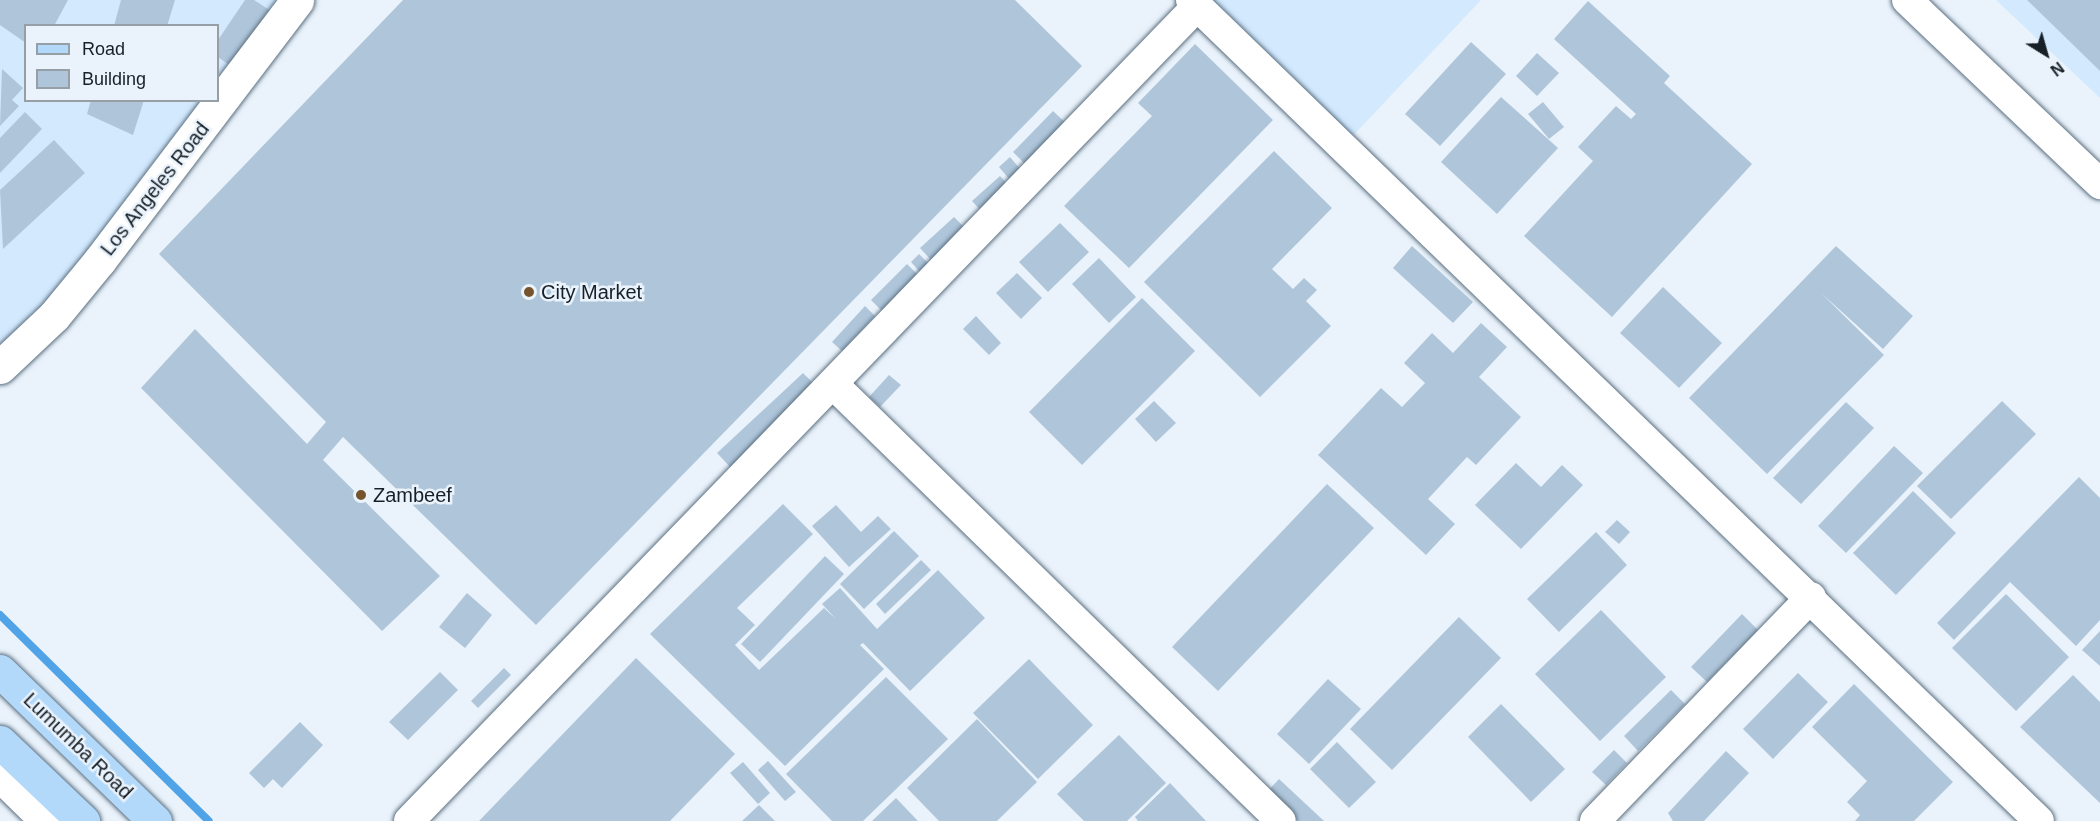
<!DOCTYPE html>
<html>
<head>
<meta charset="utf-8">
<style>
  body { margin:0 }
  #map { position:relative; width:2100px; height:821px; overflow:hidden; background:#eaf3fb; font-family:Arial,sans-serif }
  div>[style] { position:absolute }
  .built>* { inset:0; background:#d2e9fe }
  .stream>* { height:8px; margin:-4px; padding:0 4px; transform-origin:4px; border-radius:4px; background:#4fa3e6 }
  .building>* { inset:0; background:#afc6da }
  .roads { filter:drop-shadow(0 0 2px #5b6f81) drop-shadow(0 0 2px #5b6f81) }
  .minor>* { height:30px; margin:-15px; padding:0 15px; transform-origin:15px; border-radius:15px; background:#fff }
  .secondary>* { height:33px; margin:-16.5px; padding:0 16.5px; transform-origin:16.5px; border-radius:16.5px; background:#fff }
  .primary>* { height:33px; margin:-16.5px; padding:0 16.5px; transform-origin:16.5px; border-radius:16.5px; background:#b2d9fa }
  .dots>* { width:16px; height:16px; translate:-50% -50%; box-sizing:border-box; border:3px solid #eaf3fb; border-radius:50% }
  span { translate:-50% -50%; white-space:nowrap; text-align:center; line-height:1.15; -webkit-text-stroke:5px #eaf3fb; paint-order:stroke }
  .street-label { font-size:20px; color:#171f27 }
  .poi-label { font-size:20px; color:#171f27 }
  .left { translate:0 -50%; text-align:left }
  .legend { position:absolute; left:24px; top:24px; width:195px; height:78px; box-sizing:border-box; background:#eaf3fb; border:2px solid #969ea6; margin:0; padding:8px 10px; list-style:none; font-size:18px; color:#171f27 }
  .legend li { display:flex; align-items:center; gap:12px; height:30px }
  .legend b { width:30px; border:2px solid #969ea6 }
  .north { position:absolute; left:2016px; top:24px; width:60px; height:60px; -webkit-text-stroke:4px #eaf3fb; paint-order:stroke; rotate:143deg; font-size:16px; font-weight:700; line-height:24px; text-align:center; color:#171f27 }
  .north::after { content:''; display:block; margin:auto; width:21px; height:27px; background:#171f27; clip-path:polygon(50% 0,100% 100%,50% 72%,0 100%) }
</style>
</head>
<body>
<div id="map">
  <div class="built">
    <i style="clip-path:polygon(0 0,290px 0,218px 97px,218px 26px,26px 26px,26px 100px,215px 101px,0 363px)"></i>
    <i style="clip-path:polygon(1203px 0,1481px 0,1347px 142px)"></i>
    <i style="clip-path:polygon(1996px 0,2100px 0,2100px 98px)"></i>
  </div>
  <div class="stream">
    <i style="left:0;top:615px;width:293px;rotate:44.6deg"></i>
  </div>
  <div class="building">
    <i style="clip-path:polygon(0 0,68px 0,54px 26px,26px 26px,26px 43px,0 25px)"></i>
    <i style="clip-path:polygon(121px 0,175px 0,167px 26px,114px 26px)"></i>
    <i style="clip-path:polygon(245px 0,254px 0,271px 11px,232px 67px,218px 57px,218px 40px)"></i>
    <i style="clip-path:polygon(403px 0,1015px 0,1082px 66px,536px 625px,343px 437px,323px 460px,440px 576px,382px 631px,141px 388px,195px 329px,307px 444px,326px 422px,159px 254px)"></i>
    <i style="clip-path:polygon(2027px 0,2100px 0,2100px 71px)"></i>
    <i style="clip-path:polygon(1588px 1px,1670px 76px,1664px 83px,1752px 164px,1612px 317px,1524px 236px,1593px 161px,1578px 147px,1616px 106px,1631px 119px,1636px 114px,1554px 39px)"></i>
    <i style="clip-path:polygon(1471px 42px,1506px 74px,1440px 146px,1405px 114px)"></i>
    <i style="clip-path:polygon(1195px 44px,1273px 120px,1129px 268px,1064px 206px,1152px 116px,1138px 103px)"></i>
    <i style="clip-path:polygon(1537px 53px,1559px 73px,1537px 96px,1516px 76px)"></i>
    <i style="clip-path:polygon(2px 69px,23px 88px,12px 100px,19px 106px,0 126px)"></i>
    <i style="clip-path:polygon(1501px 97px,1558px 148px,1497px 214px,1441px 162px)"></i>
    <i style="clip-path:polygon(91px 100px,144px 100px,133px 135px,87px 114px)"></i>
    <i style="clip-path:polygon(1543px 102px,1564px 127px,1549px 139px,1528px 114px)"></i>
    <i style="clip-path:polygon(1053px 111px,1068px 125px,1027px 166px,1013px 152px)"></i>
    <i style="clip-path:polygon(25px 112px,42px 129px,0 173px,0 138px)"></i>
    <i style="clip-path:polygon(54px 140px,85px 173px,3px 249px,0 190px)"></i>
    <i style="clip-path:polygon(1274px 151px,1332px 208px,1272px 269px,1293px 289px,1304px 278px,1317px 290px,1306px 301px,1331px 326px,1260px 397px,1144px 282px)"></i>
    <i style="clip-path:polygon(1010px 157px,1021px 170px,1010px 180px,999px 167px)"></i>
    <i style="clip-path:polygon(1000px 176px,1010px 187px,982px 212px,972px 201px)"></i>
    <i style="clip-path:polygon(954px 217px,966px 229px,932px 261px,920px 248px)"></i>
    <i style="clip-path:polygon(1060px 223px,1089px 252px,1048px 292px,1019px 262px)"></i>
    <i style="clip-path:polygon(1412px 246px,1473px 302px,1453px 323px,1393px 268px)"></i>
    <i style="clip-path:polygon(1836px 246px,1913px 316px,1883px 349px,1821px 293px,1884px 355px,1767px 474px,1689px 398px)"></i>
    <i style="clip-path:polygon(919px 254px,929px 264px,920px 272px,911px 262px)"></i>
    <i style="clip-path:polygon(1099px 258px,1136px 297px,1109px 323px,1072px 284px)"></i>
    <i style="clip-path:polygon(907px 264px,918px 275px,882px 311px,871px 300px)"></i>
    <i style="clip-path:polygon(1017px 273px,1042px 298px,1021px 319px,996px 293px)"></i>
    <i style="clip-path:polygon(1663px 287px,1722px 343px,1679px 388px,1620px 333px)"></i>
    <i style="clip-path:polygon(1142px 298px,1195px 351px,1082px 465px,1029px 412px)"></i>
    <i style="clip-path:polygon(865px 306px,875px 316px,842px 351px,832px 342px)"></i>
    <i style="clip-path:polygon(976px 316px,1001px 343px,989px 355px,963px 329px)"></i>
    <i style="clip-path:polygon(1481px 323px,1507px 347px,1479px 377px,1521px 417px,1476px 465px,1467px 457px,1428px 499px,1455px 524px,1426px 555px,1318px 455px,1381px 388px,1402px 407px,1425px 383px,1404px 363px,1432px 333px,1453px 353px)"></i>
    <i style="clip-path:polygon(803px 373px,818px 388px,732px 469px,717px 453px)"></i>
    <i style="clip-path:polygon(889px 375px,901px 385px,880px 407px,869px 397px)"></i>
    <i style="clip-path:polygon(1154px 401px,1176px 423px,1156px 442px,1135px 419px)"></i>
    <i style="clip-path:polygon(2002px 401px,2036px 434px,1951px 519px,1917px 486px)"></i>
    <i style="clip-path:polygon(1846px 402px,1874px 428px,1801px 504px,1773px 478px)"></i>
    <i style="clip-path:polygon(1894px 446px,1923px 473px,1846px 553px,1818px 526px)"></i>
    <i style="clip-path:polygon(1516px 463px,1541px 487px,1562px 465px,1583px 485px,1521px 549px,1475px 505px)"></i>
    <i style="clip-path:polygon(2079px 477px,2100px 498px,2100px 620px,2076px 646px,2010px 582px,1954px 640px,1937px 623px)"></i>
    <i style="clip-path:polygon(1327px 484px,1374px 528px,1218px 691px,1172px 647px)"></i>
    <i style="clip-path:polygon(1913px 491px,1956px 533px,1896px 595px,1853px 553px)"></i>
    <i style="clip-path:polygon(783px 504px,813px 534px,737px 608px,755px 625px,735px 645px,759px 670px,824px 608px,836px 619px,822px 604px,840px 588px,877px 629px,938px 570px,985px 618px,910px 691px,863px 643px,860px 645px,884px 669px,785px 766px,650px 634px)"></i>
    <i style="clip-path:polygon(836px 505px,861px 532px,878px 516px,891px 529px,849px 567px,812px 526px)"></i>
    <i style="clip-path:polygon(1617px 520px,1630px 532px,1619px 544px,1605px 532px)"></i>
    <i style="clip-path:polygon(894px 531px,919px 556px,864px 609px,840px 584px)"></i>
    <i style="clip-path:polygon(1596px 532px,1627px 565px,1559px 632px,1527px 599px)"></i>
    <i style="clip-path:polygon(825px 556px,844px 574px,760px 662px,741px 644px)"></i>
    <i style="clip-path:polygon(921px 560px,931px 570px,885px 614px,876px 604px)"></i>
    <i style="clip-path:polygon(467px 593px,492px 615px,465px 648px,439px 627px)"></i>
    <i style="clip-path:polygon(2006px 594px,2069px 657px,2016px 711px,1952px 648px)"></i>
    <i style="clip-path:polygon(1601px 610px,1666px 677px,1600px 741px,1535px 674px)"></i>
    <i style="clip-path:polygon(1742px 614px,1758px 630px,1707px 682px,1691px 667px)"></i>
    <i style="clip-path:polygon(1459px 617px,1501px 658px,1392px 770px,1350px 729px)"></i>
    <i style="clip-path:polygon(2100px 631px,2100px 666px,2082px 650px)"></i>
    <i style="clip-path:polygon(636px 658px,735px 754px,670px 821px,479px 821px)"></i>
    <i style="clip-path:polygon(1029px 659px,1093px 725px,1038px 779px,973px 713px)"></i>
    <i style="clip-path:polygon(504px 668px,511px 675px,478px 708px,471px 701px)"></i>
    <i style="clip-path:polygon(440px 672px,458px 690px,408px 740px,389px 722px)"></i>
    <i style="clip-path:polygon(1798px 673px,1828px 702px,1773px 759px,1743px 729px)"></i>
    <i style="clip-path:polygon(2073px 675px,2100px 702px,2100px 803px,2020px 727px)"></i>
    <i style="clip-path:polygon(886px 677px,948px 739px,863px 821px,832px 821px,786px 774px)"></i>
    <i style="clip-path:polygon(1328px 679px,1361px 709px,1309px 764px,1277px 734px)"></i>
    <i style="clip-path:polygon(1854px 684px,1953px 782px,1914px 821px,1855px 821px,1860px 815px,1847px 802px,1867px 781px,1812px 727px)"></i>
    <i style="clip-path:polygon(1671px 690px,1685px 704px,1638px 751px,1624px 736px)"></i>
    <i style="clip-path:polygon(1501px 704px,1565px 769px,1531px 802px,1468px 737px)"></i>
    <i style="clip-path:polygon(977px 719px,1037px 782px,997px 821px,939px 821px,907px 788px)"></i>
    <i style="clip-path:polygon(300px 722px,323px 745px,282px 788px,273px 779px,264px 788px,249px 773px)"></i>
    <i style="clip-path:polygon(1119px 735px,1166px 783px,1127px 821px,1084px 821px,1057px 794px)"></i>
    <i style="clip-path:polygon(1337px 742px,1376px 782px,1349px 808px,1310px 769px)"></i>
    <i style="clip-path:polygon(1614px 750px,1627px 763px,1606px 785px,1592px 772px)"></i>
    <i style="clip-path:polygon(1726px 751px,1749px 773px,1704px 821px,1673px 821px,1668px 813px)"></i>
    <i style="clip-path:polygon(768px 761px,796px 792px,785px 801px,758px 770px)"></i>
    <i style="clip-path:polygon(743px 762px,770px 793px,758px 804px,730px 773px)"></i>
    <i style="clip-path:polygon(1279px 779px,1324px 821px,1298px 821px,1267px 792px)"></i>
    <i style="clip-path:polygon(1170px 783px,1206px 821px,1138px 821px,1135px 817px)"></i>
    <i style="clip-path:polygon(896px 798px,918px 821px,872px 821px)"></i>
    <i style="clip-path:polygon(759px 805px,775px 821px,742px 821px)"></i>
  </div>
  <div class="roads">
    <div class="minor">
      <i style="left:1191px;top:0;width:1180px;rotate:44.07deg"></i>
      <i style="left:1907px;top:0;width:267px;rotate:43.6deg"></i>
      <i style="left:834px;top:385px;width:624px;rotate:44.29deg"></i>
      <i style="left:0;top:777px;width:63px;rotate:44.4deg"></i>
      <i style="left:409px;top:821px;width:1134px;rotate:-45.96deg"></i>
      <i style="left:1595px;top:821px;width:311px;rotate:-46deg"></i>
    </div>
    <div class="secondary">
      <i style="left:0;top:367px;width:74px;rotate:-43.4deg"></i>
      <i style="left:54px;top:316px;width:72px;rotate:-50.6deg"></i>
      <i style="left:100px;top:260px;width:326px;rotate:-52.8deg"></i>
    </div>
    <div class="primary">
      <i style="left:0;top:671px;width:216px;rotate:44.1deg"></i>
      <i style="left:0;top:742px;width:115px;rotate:43.6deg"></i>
    </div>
  </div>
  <div class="dots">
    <i style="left:529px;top:292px;background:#77532d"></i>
    <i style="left:361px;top:495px;background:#77532d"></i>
  </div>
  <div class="street-label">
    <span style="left:155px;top:189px;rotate:-52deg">Los Angeles Road</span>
    <span style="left:78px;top:746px;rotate:44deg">Lumumba Road</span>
  </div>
  <div class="poi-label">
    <span class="left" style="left:541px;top:292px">City Market</span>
    <span class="left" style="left:373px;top:495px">Zambeef</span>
  </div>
  <ul class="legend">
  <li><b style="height:8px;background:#b2d9fa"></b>Road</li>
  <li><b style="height:16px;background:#afc6da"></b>Building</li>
  </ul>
  <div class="north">N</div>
</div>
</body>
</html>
